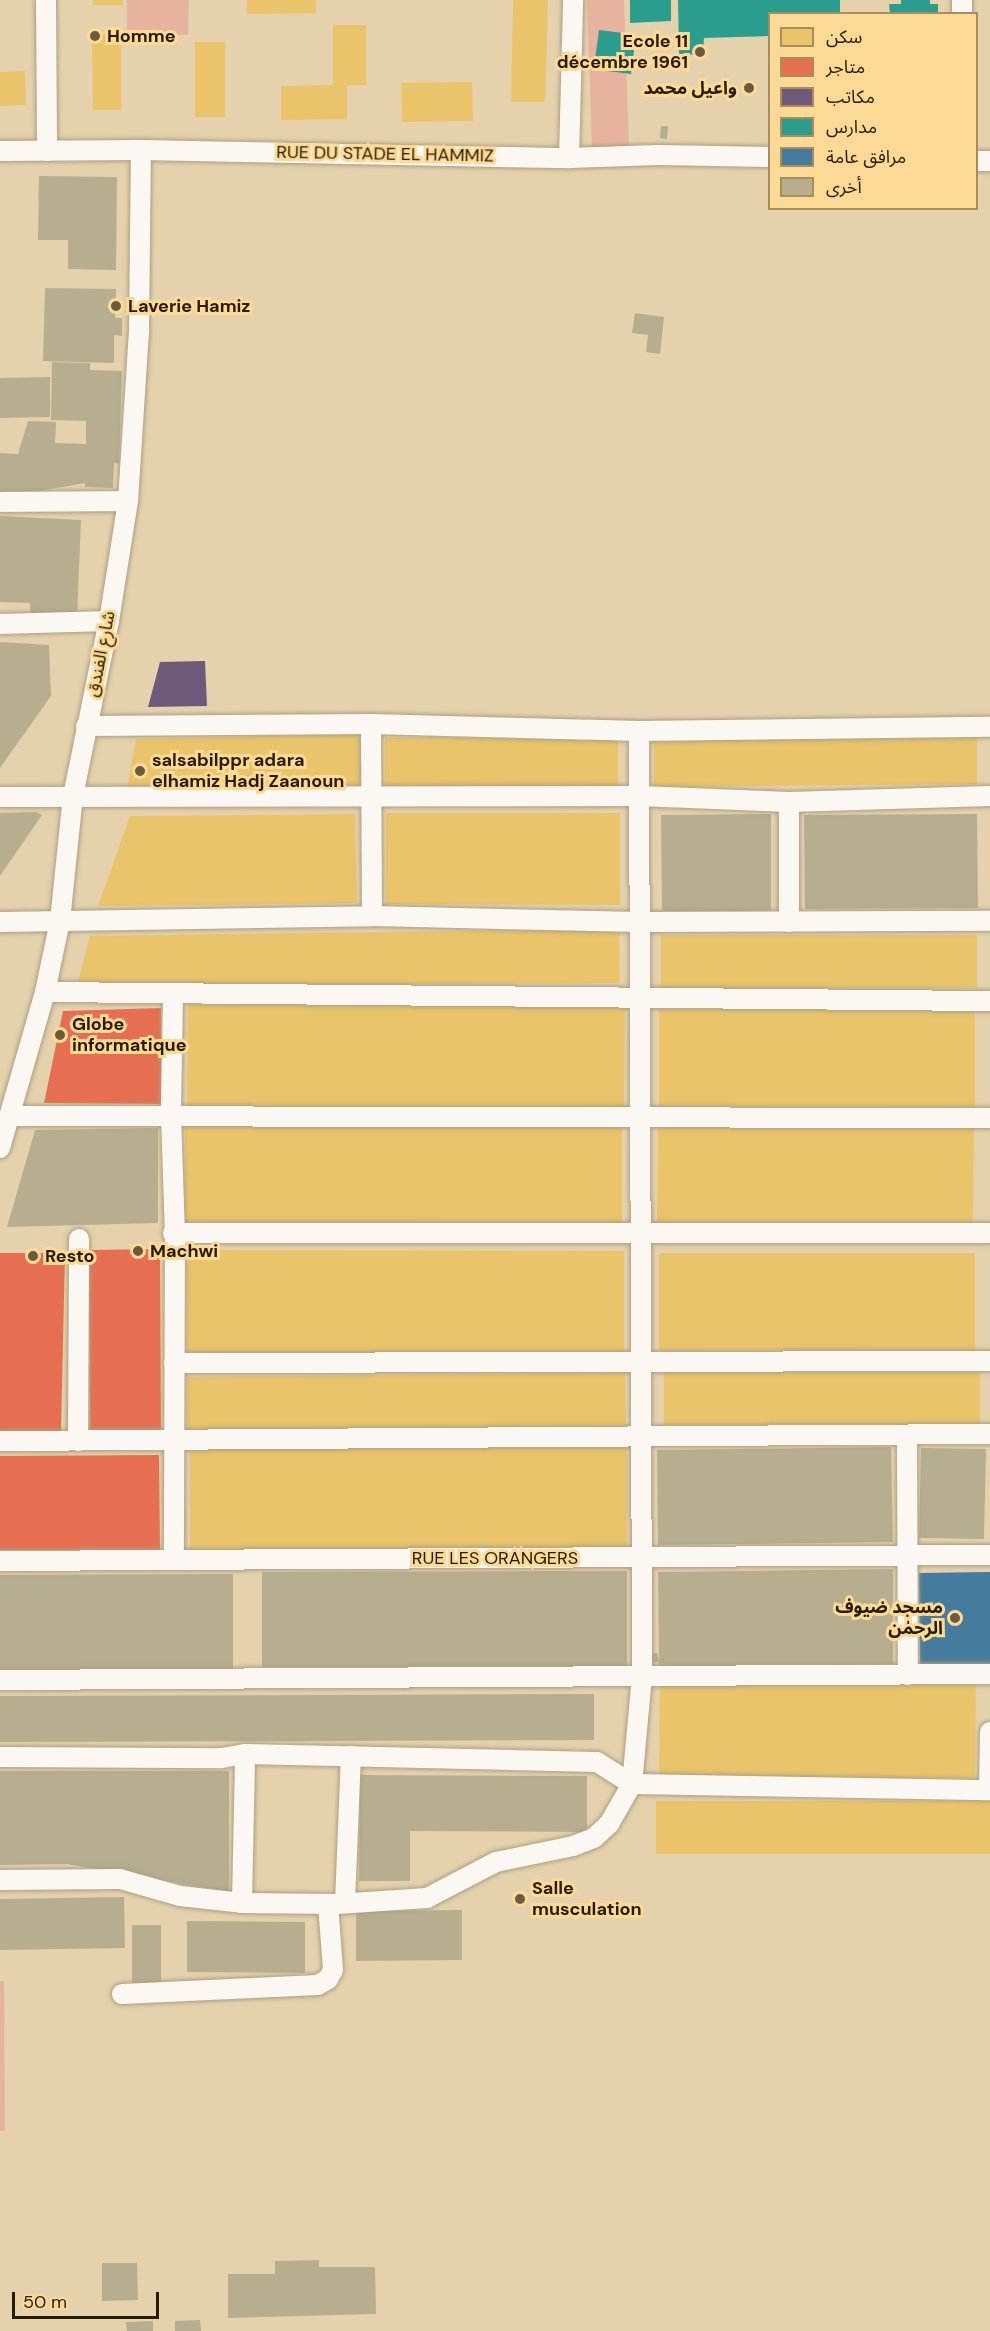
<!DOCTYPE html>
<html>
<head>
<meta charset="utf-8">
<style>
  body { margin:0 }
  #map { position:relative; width:990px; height:2331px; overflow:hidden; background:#e5d2ad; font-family:"DM Sans","Noto Sans Arabic",sans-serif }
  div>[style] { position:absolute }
  .green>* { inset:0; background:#e7b39f }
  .homes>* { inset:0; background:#e9c46a }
  .shops>* { inset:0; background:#e76f51 }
  .offices>* { inset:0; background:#6d597a }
  .schools>* { inset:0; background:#2a9d8f }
  .public>* { inset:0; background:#457b9d }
  .building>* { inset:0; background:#b7ae8f }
  .roads { filter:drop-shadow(0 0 2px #ad9f82) drop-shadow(0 0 2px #ad9f82) }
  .minor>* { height:20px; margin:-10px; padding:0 10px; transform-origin:10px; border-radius:10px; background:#fbf8f3 }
  .dots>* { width:16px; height:16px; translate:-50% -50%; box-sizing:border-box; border:3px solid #fcda96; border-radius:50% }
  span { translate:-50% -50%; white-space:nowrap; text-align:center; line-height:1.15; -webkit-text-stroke:6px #fcda96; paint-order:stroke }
  .poi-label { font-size:18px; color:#271b00; font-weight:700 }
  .left { translate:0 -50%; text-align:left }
  .right { translate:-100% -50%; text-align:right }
  .street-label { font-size:18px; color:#271b00 }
  .legend { position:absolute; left:768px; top:12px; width:210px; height:198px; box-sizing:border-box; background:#fcda96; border:2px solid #a78e5a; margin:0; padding:8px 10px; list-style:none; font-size:18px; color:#271b00 }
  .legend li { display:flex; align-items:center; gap:12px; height:30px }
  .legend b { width:30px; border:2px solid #a78e5a }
  .scale { position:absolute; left:12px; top:2292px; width:147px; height:27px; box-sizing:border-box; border:3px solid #271b00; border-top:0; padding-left:8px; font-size:18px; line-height:21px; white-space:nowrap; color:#271b00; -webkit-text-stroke:4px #fcda96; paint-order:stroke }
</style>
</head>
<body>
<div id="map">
  <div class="green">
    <i style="clip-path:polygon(127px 0,189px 0,188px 35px,127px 34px)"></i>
    <i style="clip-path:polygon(587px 0,624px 0,629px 148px,592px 149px)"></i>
    <i style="clip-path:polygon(0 1981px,4px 1981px,5px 2131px,0 2131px)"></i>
  </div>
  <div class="homes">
    <i style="clip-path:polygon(93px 0,123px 0,123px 5px,93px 5px)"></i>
    <i style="clip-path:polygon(247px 0,316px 0,316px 13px,247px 14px)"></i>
    <i style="clip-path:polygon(513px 0,548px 0,545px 102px,511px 102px)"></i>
    <i style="clip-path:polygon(333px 25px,366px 25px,366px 85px,347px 85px,347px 119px,281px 120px,281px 86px,333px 85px)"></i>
    <i style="clip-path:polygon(92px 34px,121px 34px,121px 110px,93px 110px)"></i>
    <i style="clip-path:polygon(195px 42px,225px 42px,225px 117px,195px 117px)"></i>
    <i style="clip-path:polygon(25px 71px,26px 105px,0 106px,0 72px)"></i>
    <i style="clip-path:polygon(472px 82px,473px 121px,402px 122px,401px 83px)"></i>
    <i style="clip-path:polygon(360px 734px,361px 786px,127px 788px,136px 739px)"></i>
    <i style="clip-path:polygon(618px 737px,618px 789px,385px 790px,385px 738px)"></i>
    <i style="clip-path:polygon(977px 737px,977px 784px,654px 787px,654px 740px)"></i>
    <i style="clip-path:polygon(386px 813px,620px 813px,620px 905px,386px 904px)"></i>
    <i style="clip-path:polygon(355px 814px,357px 903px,98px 906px,130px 816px)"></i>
    <i style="clip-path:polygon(619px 929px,620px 983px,77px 985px,90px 936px)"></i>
    <i style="clip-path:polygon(661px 935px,977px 935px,977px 988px,661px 989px)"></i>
    <i style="clip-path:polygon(188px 1004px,625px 1005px,624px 1107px,187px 1106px)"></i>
    <i style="clip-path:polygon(659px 1009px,975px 1009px,975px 1107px,659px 1106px)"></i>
    <i style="clip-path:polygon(185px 1120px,622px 1121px,622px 1223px,185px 1222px)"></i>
    <i style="clip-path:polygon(658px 1126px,974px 1127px,973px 1224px,657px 1223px)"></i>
    <i style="clip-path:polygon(187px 1250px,624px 1251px,624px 1353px,187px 1352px)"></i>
    <i style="clip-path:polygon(659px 1253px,975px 1253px,975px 1351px,659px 1350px)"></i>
    <i style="clip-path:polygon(664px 1372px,980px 1372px,980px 1425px,664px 1425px)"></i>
    <i style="clip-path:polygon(625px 1373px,626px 1426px,187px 1430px,187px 1377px)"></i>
    <i style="clip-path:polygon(190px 1447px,627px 1448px,627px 1551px,190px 1550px)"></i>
    <i style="clip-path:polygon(660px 1680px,976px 1681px,975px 1778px,659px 1778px)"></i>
    <i style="clip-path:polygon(656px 1801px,990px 1801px,990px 1854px,656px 1854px)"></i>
  </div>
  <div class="shops">
    <i style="clip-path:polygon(161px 1008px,161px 1104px,44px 1103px,63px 1011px)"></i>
    <i style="clip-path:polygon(160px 1249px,161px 1431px,90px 1431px,89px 1250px)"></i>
    <i style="clip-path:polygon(0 1253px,65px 1253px,61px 1431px,0 1431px)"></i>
    <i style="clip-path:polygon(159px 1455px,160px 1550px,0 1550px,0 1456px)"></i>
  </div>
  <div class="offices">
    <i style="clip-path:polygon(205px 661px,207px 706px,148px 707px,160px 662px)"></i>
  </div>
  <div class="schools">
    <i style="clip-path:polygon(630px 0,671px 0,671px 21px,630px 23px)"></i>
    <i style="clip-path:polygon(678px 0,840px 0,840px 14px,770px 14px,770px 36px,704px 38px,703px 55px,679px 54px)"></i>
    <i style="clip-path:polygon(901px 0,930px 0,930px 4px,938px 4px,938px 14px,890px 14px,889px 4px,901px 4px)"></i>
    <i style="clip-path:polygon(599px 30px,623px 33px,622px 41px,635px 43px,631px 74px,607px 71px,608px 62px,595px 60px)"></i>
  </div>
  <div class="public">
    <i style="clip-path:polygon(990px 1572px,990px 1664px,920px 1665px,919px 1573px)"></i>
  </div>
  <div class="building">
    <i style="clip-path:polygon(661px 126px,668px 126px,667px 139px,660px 138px)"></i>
    <i style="clip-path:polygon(39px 176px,117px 177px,116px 270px,68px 269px,68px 240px,38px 240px)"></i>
    <i style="clip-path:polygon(45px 288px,116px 289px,115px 318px,122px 318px,122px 336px,114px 335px,114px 363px,43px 361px)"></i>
    <i style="clip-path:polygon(635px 313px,664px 317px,660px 354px,646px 352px,648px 335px,632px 333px)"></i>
    <i style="clip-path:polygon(52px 362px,90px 363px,90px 370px,122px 371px,119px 464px,114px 463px,113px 488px,85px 487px,85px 483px,17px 495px,0 494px,0 453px,18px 454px,28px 421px,56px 422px,55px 443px,86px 444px,86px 421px,51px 420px)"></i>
    <i style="clip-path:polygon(50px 377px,50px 417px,0 418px,0 378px)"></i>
    <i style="clip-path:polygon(0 516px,81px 520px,77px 617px,30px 615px,30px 603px,0 602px)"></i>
    <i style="clip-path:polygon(0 642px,49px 645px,51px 696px,0 768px)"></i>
    <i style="clip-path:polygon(36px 812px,42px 815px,0 876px,0 813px)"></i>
    <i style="clip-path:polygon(771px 814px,771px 911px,662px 911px,661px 815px)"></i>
    <i style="clip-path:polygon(977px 814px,978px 908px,805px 909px,804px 815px)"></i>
    <i style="clip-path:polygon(158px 1128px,158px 1223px,7px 1227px,35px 1130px)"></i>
    <i style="clip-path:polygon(891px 1447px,893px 1542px,658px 1545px,657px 1450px)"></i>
    <i style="clip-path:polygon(921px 1448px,986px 1449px,984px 1539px,919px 1538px)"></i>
    <i style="clip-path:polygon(893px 1569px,893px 1664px,659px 1667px,659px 1662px,643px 1664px,642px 1655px,657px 1653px,659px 1661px,658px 1572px)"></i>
    <i style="clip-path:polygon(627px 1571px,627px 1667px,262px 1667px,262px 1572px)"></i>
    <i style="clip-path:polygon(233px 1574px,233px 1669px,0 1671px,0 1575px)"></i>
    <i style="clip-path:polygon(594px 1694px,594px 1740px,0 1742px,0 1696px)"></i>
    <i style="clip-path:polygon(0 1771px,229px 1771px,229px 1892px,67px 1864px,0 1865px)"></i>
    <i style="clip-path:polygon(360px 1775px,587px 1776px,587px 1832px,410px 1831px,410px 1881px,359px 1881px)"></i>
    <i style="clip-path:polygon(124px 1897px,125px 1948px,0 1950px,0 1899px)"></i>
    <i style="clip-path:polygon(462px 1910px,462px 1960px,356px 1961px,356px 1911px)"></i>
    <i style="clip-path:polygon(187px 1921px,305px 1922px,305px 1973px,187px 1972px)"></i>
    <i style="clip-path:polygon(132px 1925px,161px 1925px,161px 1989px,132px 1990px)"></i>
    <i style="clip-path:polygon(319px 2260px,319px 2267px,375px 2267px,376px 2314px,228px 2318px,228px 2274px,275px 2274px,275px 2261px)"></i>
    <i style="clip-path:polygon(102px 2263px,137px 2263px,138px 2300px,102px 2301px)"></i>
    <i style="clip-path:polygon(200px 2320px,201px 2331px,175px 2331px,175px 2321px)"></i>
    <i style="clip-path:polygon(153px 2321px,153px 2331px,127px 2331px,126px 2322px)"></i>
  </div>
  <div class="roads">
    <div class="minor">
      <i style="left:46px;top:0;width:151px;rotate:89.6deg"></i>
      <i style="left:962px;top:14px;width:14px;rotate:-90deg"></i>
      <i style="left:0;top:151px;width:141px;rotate:-0.4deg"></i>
      <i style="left:141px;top:150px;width:428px;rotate:1.1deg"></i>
      <i style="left:569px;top:158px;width:89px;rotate:-1.9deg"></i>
      <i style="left:658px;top:155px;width:112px;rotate:1deg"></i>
      <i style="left:569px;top:158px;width:158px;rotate:-88.5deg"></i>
      <i style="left:976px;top:161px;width:14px"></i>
      <i style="left:0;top:502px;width:128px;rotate:-0.4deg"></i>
      <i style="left:0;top:624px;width:109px;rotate:-1.6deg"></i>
      <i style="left:371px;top:724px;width:192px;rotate:89.7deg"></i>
      <i style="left:86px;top:726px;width:285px;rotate:-0.4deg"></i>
      <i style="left:371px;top:724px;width:268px;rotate:1.5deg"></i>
      <i style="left:639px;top:731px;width:351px;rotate:-0.7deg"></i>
      <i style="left:0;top:797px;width:640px;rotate:-0.09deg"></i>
      <i style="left:640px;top:796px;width:149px;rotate:2.3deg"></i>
      <i style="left:789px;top:802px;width:201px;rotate:-1.7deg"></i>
      <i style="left:789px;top:802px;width:120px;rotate:90deg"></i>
      <i style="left:0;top:922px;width:372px;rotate:-0.9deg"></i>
      <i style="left:372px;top:916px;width:268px;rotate:1.3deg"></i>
      <i style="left:640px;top:922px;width:350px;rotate:-0.2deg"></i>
      <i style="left:45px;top:992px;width:945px;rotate:0.55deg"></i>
      <i style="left:173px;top:995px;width:120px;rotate:91deg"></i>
      <i style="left:171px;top:1115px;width:118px;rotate:88.1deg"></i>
      <i style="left:175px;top:1233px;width:327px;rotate:90.2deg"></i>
      <i style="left:11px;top:1116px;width:979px;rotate:0.12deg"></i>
      <i style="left:0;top:1148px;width:162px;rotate:-73.9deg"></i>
      <i style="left:45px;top:992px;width:73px;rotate:-78.1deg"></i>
      <i style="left:60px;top:921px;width:126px;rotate:-84.1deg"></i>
      <i style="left:73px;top:796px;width:179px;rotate:-78.4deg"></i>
      <i style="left:109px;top:621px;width:121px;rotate:-81deg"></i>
      <i style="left:128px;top:501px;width:168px;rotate:-86.3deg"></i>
      <i style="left:139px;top:333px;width:183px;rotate:-89.4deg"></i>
      <i style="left:173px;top:1233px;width:817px"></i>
      <i style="left:174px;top:1363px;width:816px;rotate:-0.14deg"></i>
      <i style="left:907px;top:1435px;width:240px;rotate:89.8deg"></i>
      <i style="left:0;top:1441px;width:990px;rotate:-0.41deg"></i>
      <i style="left:78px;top:1441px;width:202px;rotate:-89.7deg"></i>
      <i style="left:0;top:1561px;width:990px;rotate:-0.35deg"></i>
      <i style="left:0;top:1680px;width:990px;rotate:-0.35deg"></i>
      <i style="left:0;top:1757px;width:222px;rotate:0.3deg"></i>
      <i style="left:222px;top:1758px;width:23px;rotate:-10deg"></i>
      <i style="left:245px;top:1754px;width:352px;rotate:1.3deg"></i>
      <i style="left:597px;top:1762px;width:41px;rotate:32.2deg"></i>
      <i style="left:632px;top:1784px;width:358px;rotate:1deg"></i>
      <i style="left:989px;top:1790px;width:58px;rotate:-89deg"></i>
      <i style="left:0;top:1880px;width:120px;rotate:-0.5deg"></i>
      <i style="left:120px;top:1879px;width:62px;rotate:15.8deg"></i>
      <i style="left:180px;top:1896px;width:62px;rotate:6.4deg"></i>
      <i style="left:242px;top:1903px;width:95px;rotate:0.6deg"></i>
      <i style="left:337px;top:1904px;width:90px;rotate:-3.8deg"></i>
      <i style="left:427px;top:1898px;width:78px;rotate:-27.6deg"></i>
      <i style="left:496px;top:1862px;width:79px;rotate:-11.7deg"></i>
      <i style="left:573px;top:1846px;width:22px;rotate:-21deg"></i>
      <i style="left:594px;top:1838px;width:21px;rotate:-43deg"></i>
      <i style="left:609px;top:1824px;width:46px;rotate:-60.1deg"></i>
      <i style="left:632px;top:1784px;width:107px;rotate:-84.7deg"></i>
      <i style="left:642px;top:1677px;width:946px;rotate:-90.18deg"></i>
      <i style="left:242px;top:1903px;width:149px;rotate:-88.8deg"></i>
      <i style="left:345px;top:1903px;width:147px;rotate:-87.7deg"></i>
      <i style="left:122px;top:1994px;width:196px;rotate:-2.6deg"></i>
      <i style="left:318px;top:1985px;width:12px;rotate:-31deg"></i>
      <i style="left:328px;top:1979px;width:10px;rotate:-61deg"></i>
      <i style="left:333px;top:1970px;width:66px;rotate:-94.3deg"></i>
    </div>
  </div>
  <div class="dots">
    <i style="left:95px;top:36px;background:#6a5b3d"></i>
    <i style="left:700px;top:52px;background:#6a5b3d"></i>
    <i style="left:749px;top:88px;background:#6a5b3d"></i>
    <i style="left:116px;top:306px;background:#6a5b3d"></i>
    <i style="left:140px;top:771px;background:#6a5b3d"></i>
    <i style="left:60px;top:1035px;background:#6a5b3d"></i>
    <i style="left:138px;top:1251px;background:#6a5b3d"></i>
    <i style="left:33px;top:1256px;background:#6a5b3d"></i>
    <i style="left:955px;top:1618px;background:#6a5b3d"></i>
    <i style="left:520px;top:1899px;background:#6a5b3d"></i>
  </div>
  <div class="poi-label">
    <span class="left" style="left:107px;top:36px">Homme</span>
    <span class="right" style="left:688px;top:52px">Ecole 11<br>décembre 1961</span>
    <span class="right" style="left:737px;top:88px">واعيل محمد</span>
    <span class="left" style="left:128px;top:306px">Laverie Hamiz</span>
    <span class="left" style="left:152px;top:771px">salsabilppr adara<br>elhamiz Hadj Zaanoun</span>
    <span class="left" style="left:72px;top:1035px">Globe<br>informatique</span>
    <span class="left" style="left:150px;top:1251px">Machwi</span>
    <span class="left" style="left:45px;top:1256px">Resto</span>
    <span class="right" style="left:943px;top:1618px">مسجد ضيوف<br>الرحمٰن</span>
    <span class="left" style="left:532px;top:1899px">Salle<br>musculation</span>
  </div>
  <div class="street-label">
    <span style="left:385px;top:154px;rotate:1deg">RUE DU STADE EL HAMMIZ</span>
    <span style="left:101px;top:654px;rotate:-79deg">شارع الفندق</span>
    <span style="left:495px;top:1558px">RUE LES ORANGERS</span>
  </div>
  <ul class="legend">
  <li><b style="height:16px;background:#e9c46a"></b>سكن</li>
  <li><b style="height:16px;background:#e76f51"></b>متاجر</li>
  <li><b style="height:16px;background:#6d597a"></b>مكاتب</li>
  <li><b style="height:16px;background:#2a9d8f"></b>مدارس</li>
  <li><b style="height:16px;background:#457b9d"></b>مرافق عامة</li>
  <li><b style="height:16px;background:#b7ae8f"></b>أخرى</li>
  </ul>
  <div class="scale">50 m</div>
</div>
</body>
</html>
